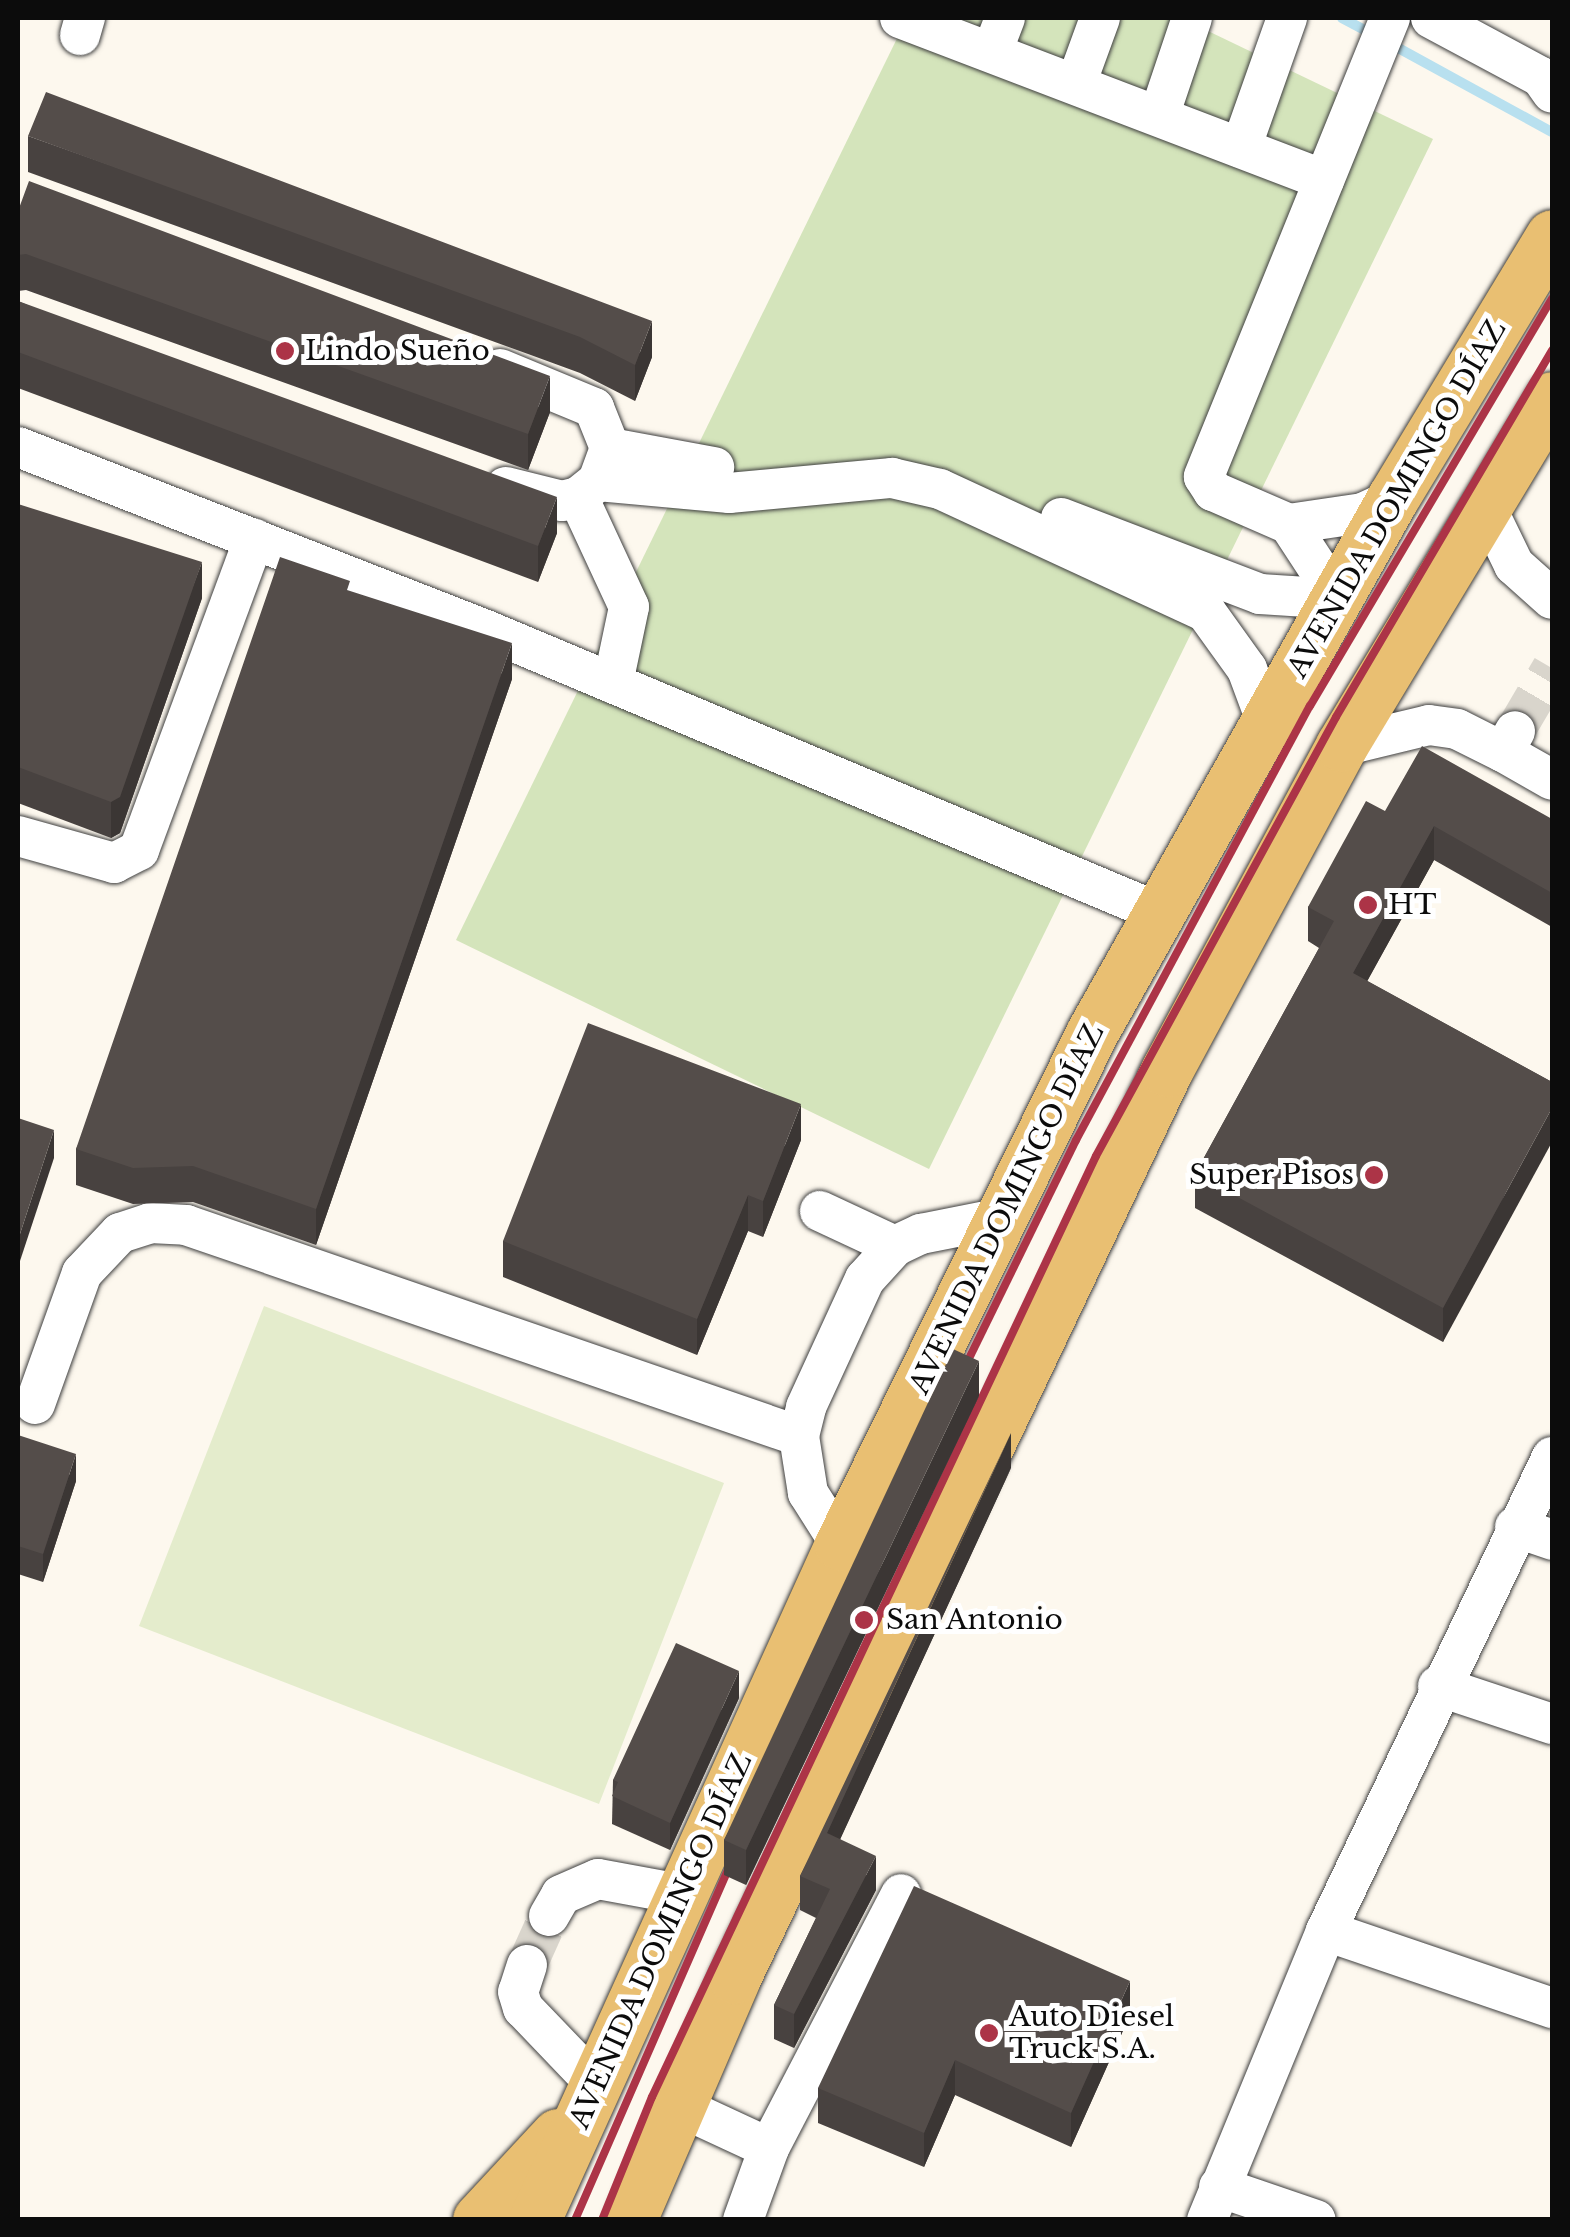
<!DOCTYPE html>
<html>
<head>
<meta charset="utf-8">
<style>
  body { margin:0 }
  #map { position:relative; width:1570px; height:2237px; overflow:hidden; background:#fdf8ee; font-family:"Libre Baskerville",serif }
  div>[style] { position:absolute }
  .green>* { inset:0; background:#d4e4bb }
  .pitch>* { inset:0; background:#e4eccc }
  .stream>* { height:10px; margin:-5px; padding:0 5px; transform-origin:5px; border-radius:5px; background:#b8e0ef }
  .minor-tunnel>* { height:40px; margin-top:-20px; transform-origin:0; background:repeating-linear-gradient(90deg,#d9d5cc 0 40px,transparent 0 60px) }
  .roads { filter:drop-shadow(0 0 2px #3f3f3f) drop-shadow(0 0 2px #3f3f3f) }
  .minor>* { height:40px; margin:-20px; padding:0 20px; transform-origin:20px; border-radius:20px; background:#fff }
  .major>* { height:52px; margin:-26px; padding:0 26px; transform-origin:26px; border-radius:26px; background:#e9bf72 }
  .rail>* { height:8px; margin:-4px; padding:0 4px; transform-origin:4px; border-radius:4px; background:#ac3447 }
  .wall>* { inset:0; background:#484240 }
  .shaded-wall>* { inset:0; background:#3b3634 }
  .building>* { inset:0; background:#544d4a }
  .dots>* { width:28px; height:28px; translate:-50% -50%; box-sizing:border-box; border:5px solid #fff; border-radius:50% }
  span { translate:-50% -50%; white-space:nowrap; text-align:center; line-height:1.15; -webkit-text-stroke:10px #fff; paint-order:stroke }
  .poi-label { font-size:28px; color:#0c0c0c }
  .left { translate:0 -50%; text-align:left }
  .right { translate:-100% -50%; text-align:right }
  .street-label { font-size:28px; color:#0c0c0c }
  .frame { position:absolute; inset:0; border:20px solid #0c0c0c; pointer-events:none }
</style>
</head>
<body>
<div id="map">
  <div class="green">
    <i style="clip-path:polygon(907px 18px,1181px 18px,1433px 139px,929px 1169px,456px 940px)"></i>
  </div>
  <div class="pitch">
    <i style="clip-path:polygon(264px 1306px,724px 1483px,599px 1804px,139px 1626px)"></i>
  </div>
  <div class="stream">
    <i style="left:1342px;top:18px;width:38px;rotate:28deg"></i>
    <i style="left:1391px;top:44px;width:183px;rotate:28.7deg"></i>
  </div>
  <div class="minor-tunnel">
    <i style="left:1515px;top:731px;width:73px;rotate:-59.6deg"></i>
    <i style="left:527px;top:1965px;width:54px;rotate:-65.8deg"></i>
  </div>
  <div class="roads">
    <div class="minor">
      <i style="left:900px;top:18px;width:454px;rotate:20.9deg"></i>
      <i style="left:1390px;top:18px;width:495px;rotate:112.1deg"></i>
      <i style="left:1204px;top:477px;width:17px;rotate:57deg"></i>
      <i style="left:1213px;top:491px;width:83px;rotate:23.5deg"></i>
      <i style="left:1289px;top:524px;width:75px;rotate:-8.5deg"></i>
      <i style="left:1363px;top:513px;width:33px;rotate:-25deg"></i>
      <i style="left:1431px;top:18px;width:125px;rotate:28.2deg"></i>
      <i style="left:1541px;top:77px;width:19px;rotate:55deg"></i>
      <i style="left:80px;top:35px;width:18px;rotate:-74deg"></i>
      <i style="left:992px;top:52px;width:36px;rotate:-69deg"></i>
      <i style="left:1076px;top:84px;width:70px;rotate:-70deg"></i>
      <i style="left:1159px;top:116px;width:103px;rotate:-71.4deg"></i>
      <i style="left:1241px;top:148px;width:138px;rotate:-70.5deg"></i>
      <i style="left:500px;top:369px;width:102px;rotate:22.5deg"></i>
      <i style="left:594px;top:408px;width:43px;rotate:68.2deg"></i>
      <i style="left:610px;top:448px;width:35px;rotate:110deg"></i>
      <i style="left:598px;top:481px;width:26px;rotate:141deg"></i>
      <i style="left:578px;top:497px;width:16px;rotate:166deg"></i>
      <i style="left:562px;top:501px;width:58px;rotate:-166deg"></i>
      <i style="left:18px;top:447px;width:503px;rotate:21.36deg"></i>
      <i style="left:486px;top:630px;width:731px;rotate:22.78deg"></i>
      <i style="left:610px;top:448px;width:106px;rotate:10.4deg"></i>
      <i style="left:598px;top:481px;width:132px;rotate:5.2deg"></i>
      <i style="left:729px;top:493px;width:164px;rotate:-5.3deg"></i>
      <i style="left:892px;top:478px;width:49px;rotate:12.9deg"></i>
      <i style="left:940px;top:489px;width:293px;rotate:24.8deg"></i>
      <i style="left:1206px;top:612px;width:70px;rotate:54.3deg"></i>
      <i style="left:1247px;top:669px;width:58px;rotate:69.7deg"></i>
      <i style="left:578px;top:497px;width:121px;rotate:65.1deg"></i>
      <i style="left:629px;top:607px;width:78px;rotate:101.9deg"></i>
      <i style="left:1485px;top:505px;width:67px;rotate:64.2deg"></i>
      <i style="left:1514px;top:565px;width:51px;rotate:41.8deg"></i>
      <i style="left:1061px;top:518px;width:213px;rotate:20.9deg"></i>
      <i style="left:1260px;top:594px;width:78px;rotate:3.7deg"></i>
      <i style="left:1289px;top:524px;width:90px;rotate:56.8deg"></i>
      <i style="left:1342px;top:746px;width:89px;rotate:-13.6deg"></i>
      <i style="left:1429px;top:725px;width:28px;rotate:8deg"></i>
      <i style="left:1457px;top:729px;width:51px;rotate:26.6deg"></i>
      <i style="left:1503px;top:752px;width:24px;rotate:-60deg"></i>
      <i style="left:1503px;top:752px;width:56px;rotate:29.7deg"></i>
      <i style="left:18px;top:836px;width:100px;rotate:15.7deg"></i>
      <i style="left:114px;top:863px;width:28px;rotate:-27deg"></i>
      <i style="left:139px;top:850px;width:332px;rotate:-69.7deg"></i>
      <i style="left:820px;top:1211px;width:83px;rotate:25deg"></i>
      <i style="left:35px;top:1404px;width:139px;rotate:-70.3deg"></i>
      <i style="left:82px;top:1273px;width:55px;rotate:-46.5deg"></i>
      <i style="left:120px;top:1233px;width:32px;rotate:-18deg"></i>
      <i style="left:150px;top:1223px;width:36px;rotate:3deg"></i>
      <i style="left:186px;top:1225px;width:648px;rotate:18.99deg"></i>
      <i style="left:1515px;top:1527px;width:39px;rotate:19deg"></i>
      <i style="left:841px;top:1545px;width:62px;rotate:-122.4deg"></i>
      <i style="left:808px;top:1493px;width:58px;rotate:-99deg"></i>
      <i style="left:799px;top:1436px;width:30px;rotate:-76deg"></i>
      <i style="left:806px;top:1407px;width:141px;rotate:-65.3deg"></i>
      <i style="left:865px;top:1279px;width:45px;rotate:-47.7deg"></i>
      <i style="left:895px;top:1246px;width:29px;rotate:-25deg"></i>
      <i style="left:921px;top:1234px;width:83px;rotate:-11.2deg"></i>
      <i style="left:1438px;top:1686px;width:120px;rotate:18.4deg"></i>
      <i style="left:549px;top:1916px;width:24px;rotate:-60deg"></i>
      <i style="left:561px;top:1895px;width:40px;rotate:-23.4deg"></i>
      <i style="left:598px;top:1879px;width:83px;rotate:10.4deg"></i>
      <i style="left:1326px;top:1931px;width:239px;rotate:18.8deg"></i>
      <i style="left:527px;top:1965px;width:28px;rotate:108deg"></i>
      <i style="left:518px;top:1992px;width:17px;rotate:73deg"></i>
      <i style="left:523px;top:2008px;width:105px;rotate:46.2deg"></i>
      <i style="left:700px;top:2116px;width:76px;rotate:24.9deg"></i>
      <i style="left:1219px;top:2187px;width:102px;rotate:18.8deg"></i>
      <i style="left:743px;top:2220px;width:77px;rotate:-70.1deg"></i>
      <i style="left:769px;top:2148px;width:286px;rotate:-62.5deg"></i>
      <i style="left:1207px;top:2220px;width:313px;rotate:-67.6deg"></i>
      <i style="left:1326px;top:1931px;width:525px;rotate:-64.51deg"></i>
    </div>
    <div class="major">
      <i style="left:479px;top:2220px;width:116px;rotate:-47.1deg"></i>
      <i style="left:535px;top:2220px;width:741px;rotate:-65.61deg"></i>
      <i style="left:841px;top:1545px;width:572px;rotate:-63.84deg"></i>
      <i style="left:1093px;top:1032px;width:612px;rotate:-60.63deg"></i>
      <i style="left:1393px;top:499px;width:307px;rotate:-58.8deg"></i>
      <i style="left:631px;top:2220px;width:263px;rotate:-66.7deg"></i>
      <i style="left:735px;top:1978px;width:1005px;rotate:-64.53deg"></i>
      <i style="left:1167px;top:1071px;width:369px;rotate:-61.7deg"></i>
      <i style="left:1342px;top:746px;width:406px;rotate:-58.9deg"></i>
    </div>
  </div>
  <div class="rail">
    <i style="left:958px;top:1381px;width:268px;rotate:-63.9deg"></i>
    <i style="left:1076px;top:1140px;width:493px;rotate:-61.7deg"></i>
    <i style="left:1310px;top:706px;width:474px;rotate:-59.3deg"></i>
    <i style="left:575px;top:2220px;width:403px;rotate:-66.4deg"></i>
    <i style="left:602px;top:2220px;width:133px;rotate:-67.9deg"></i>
    <i style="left:652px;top:2097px;width:1040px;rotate:-64.74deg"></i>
    <i style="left:1096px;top:1156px;width:500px;rotate:-61.33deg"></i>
    <i style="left:1336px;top:717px;width:426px;rotate:-59.5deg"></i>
  </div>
  <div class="wall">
    <i style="clip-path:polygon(28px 136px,652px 357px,635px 401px,580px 373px,28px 172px)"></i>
    <i style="clip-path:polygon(18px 211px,550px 412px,528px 470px,26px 290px,18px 291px)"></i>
    <i style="clip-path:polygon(18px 301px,557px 533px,538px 582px,18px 388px)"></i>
    <i style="clip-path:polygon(18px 504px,202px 598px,120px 833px,111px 838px,18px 803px)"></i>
    <i style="clip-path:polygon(350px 592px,512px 679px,316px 1245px,193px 1202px,133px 1204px,76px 1185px,76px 1149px)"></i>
    <i style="clip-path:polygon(1385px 811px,1552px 819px,1552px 927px,1434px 860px,1367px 981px,1552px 1082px,1443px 1342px,1195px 1208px,1195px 1174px,1319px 948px,1308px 941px,1308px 907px)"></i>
    <i style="clip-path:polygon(801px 1140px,763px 1237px,748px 1231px,697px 1355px,503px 1277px,503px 1241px)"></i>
    <i style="clip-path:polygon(979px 1396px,746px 1885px,724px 1875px,724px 1840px)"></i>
    <i style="clip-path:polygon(18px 1435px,76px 1481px,43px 1582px,18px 1574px)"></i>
    <i style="clip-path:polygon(1011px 1468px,840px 1839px,876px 1890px,794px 2048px,774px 2039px,774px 2005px,816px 1918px,800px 1910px,800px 1876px)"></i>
    <i style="clip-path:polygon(739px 1698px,670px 1850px,612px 1824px,613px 1780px)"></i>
    <i style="clip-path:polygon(1130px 2015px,1071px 2147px,955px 2095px,924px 2167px,818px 2123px,818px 2088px)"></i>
  </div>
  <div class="shaded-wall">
    <i style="clip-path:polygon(652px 321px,652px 357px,635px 401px,635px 365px)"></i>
    <i style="clip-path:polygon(550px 376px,550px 412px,528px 470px,528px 434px)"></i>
    <i style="clip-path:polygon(557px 497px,557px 533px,538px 582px,538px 546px)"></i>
    <i style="clip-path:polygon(202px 562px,202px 598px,120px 833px,111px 838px,111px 802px)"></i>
    <i style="clip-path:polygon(512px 643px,512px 679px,316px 1245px,316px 1209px)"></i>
    <i style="clip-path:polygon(1434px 826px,1434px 860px,1353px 1007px,1353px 973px)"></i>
    <i style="clip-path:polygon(801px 1104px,801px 1140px,763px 1237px,763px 1201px)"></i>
    <i style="clip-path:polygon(1552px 1108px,1552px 1142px,1443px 1342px,1443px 1308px)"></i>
    <i style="clip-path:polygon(54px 1130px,54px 1158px,18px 1267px,18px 1240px)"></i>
    <i style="clip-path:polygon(748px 1195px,748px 1231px,697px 1355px,697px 1319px)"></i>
    <i style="clip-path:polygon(979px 1361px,979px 1396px,746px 1885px,746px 1850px)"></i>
    <i style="clip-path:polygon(1011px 1433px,1011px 1468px,827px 1868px,827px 1833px)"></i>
    <i style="clip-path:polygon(76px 1454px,76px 1481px,43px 1582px,43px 1554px)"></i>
    <i style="clip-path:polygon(739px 1671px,739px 1698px,670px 1850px,670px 1823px)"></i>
    <i style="clip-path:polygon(876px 1856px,876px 1890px,794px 2048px,794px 2014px)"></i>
    <i style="clip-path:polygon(1130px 1981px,1130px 2015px,1071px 2147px,1071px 2113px)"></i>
    <i style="clip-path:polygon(955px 2060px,955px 2095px,924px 2167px,924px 2133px)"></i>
  </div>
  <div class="building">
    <i style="clip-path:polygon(46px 92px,652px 321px,635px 365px,580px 337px,28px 136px)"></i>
    <i style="clip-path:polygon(29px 181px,550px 376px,528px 434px,26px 254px,18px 255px,18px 211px)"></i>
    <i style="clip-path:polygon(18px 301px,557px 497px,538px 546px,18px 352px)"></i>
    <i style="clip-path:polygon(18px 504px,202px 562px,120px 797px,111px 802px,18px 767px)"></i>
    <i style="clip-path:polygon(280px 557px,350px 581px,347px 590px,512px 643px,316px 1209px,193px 1166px,133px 1168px,76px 1149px)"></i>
    <i style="clip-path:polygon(1422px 746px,1552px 819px,1552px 893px,1434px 826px,1353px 973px,1552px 1082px,1552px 1108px,1443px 1308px,1195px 1174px,1334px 921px,1308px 907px,1366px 801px,1385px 811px)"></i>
    <i style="clip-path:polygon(588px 1023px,801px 1104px,763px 1201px,748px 1195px,697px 1319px,503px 1241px)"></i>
    <i style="clip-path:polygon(18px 1118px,54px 1130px,18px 1240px)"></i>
    <i style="clip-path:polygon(953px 1349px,979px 1361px,746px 1850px,724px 1840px)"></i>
    <i style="clip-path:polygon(1011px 1433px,827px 1833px,876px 1856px,794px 2014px,774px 2005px,830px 1889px,800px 1876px)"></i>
    <i style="clip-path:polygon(18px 1435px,76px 1454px,43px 1554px,18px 1546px)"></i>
    <i style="clip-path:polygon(676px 1643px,739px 1671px,670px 1823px,612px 1796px,618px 1782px,613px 1780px)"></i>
    <i style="clip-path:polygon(914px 1886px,1130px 1981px,1071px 2113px,955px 2060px,924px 2133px,818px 2088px)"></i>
  </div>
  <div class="dots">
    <i style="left:285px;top:351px;background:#ac3447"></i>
    <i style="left:1368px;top:905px;background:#ac3447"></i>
    <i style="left:1374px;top:1175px;background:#ac3447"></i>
    <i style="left:864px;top:1620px;background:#ac3447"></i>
    <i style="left:989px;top:2033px;background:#ac3447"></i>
  </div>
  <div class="poi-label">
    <span class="left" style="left:305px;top:351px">Lindo Sueño</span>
    <span class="left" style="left:1388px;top:905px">HT</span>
    <span class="right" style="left:1354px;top:1175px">Super Pisos</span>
    <span class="left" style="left:886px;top:1620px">San Antonio</span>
    <span class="left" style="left:1009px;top:2033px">Auto Diesel<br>Truck S.A.</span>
  </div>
  <div class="street-label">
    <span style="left:1397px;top:499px;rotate:-60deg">AVENIDA DOMINGO DÍAZ</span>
    <span style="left:1007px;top:1209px;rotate:-64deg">AVENIDA DOMINGO DÍAZ</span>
    <span style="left:661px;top:1941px;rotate:-66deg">AVENIDA DOMINGO DÍAZ</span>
  </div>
  <div class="frame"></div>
</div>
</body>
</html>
